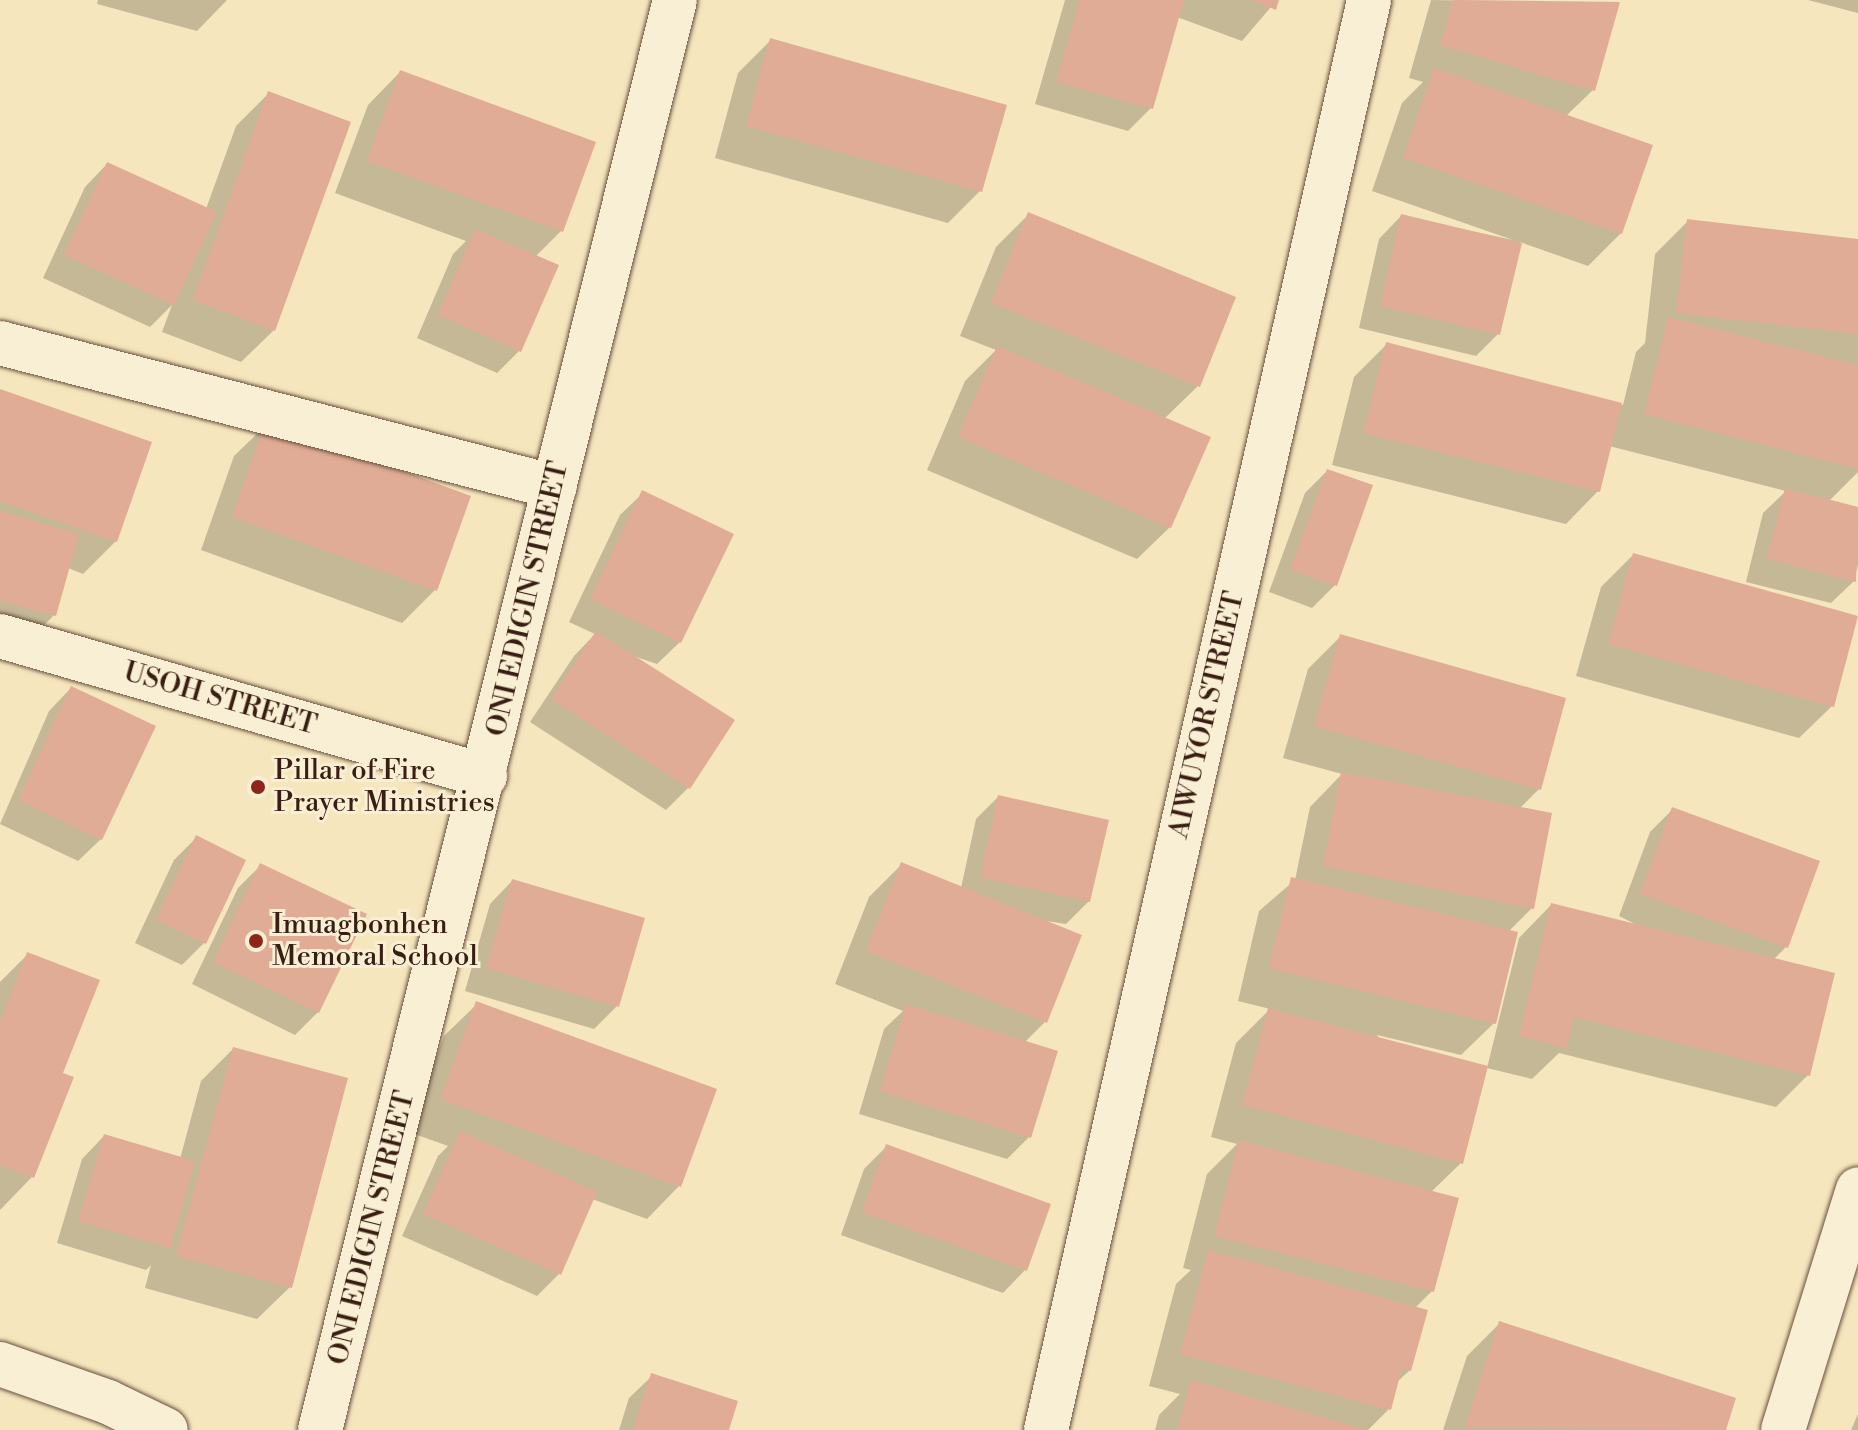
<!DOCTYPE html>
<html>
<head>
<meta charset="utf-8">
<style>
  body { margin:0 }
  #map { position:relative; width:1858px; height:1430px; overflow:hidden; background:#f6e6bd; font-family:"Libre Bodoni",serif }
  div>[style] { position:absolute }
  .shadow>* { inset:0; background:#0003 }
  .building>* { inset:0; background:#e1ac95 }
  .roads { filter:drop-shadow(0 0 2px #68503e) drop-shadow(0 0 2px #68503e) }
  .street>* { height:44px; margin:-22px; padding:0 22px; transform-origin:22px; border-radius:22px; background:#f9efd4 }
  .dots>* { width:22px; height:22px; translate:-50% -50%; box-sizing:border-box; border:4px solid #f9efd4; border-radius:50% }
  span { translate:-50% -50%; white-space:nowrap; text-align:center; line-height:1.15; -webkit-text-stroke:6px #f9efd4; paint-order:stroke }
  .street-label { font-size:28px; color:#391e13 }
  .poi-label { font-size:28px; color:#391e13 }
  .left { translate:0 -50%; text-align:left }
</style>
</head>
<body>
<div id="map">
  <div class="shadow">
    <i style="clip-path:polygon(98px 0,227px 0,197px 31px,97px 4px)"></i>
    <i style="clip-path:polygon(1065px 0,1277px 0,1242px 41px,1177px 17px,1151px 108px,1128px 131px,1035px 104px)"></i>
    <i style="clip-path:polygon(1431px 0,1618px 3px,1593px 90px,1566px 116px,1621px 233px,1588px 266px,1520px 242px,1498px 334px,1476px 356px,1359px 328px,1379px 239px,1401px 216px,1513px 240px,1372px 191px,1402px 103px,1423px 82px,1409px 78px)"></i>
    <i style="clip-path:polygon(1808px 0,1858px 0,1858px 13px)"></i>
    <i style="clip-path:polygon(771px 40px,980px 191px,948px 223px,715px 158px,738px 73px)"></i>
    <i style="clip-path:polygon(400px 72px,561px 231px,535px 257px,519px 351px,497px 373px,417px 338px,453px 254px,466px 241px,335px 193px,368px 105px)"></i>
    <i style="clip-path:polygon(268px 94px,274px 330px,241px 362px,162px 332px,172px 305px,150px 327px,43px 278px,85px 187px,107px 164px,206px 209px,236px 126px)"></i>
    <i style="clip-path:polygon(1028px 215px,1198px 386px,1164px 419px,1170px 527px,1137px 559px,927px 470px,965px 381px,996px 350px,960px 336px,996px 247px)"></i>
    <i style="clip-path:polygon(1688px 221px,1858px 241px,1858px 472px,1828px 502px,1858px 510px,1858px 564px,1854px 581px,1831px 603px,1746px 582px,1763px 513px,1786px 491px,1609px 446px,1598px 491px,1566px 524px,1332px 465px,1354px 377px,1386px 345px,1623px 405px,1636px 352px,1645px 343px,1655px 254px)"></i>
    <i style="clip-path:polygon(0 391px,116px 541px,83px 574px,68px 568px,54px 615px,22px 648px,0 641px)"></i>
    <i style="clip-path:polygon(267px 424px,435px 590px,402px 623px,201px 550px,234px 456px)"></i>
    <i style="clip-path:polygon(1327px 471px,1370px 487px,1335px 585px,1312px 608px,1269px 592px,1305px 493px)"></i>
    <i style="clip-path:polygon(643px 493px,680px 642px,657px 664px,628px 654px,688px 788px,666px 810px,530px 722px,574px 656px,595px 634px,569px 622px,620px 515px)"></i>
    <i style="clip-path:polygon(1633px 555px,1832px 706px,1799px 738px,1576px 676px,1601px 587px)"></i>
    <i style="clip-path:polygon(1341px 636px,1539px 789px,1519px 809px,1532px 908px,1508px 932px,1494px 1023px,1461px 1055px,1377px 1035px,1461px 1163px,1431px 1192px,1432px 1291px,1415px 1308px,1410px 1370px,1396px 1383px,1389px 1409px,1368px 1430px,1155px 1430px,1159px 1415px,1180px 1394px,1149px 1386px,1176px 1284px,1191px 1270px,1183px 1268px,1207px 1174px,1237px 1144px,1211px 1137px,1236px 1043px,1270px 1009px,1238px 1001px,1259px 911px,1295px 880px,1310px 807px,1342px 774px,1283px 758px,1308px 669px)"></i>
    <i style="clip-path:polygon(71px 688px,101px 839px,78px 861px,0 824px,49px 711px)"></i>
    <i style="clip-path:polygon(998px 797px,1089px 901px,1066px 924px,1040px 920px,1045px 1022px,1024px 1043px,1029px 1137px,1007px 1159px,859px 1114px,884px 1029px,903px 1011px,835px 984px,869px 897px,901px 865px,961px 888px,976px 819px)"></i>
    <i style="clip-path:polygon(1673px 809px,1787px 946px,1773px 960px,1808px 1075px,1776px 1107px,1559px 1053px,1532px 1079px,1487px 1068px,1519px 938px,1551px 905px,1641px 927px,1619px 916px,1650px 832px)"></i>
    <i style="clip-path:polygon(196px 838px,204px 943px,182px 965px,135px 943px,174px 860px)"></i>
    <i style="clip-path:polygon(261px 865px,318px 1012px,295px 1035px,192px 984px,238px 888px)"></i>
    <i style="clip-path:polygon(512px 881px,617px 1006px,594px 1029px,465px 991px,490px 904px)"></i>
    <i style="clip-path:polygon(28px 954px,60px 1074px,32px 1177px,0 1210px,0 982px)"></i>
    <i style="clip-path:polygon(477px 1004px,714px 1091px,679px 1186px,647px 1219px,592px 1199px,559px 1274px,537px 1296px,402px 1236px,438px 1156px,448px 1146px,409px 1132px,444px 1036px)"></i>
    <i style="clip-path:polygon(233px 1049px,290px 1287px,257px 1319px,145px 1288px,151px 1265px,146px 1270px,57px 1243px,82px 1159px,104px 1136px,180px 1159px,201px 1081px)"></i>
    <i style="clip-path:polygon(887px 1146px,1025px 1270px,1003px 1293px,841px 1235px,864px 1169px)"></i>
    <i style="clip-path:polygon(1499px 1324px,1734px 1399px,1724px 1430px,1443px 1430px,1467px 1356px)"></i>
    <i style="clip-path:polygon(652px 1376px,727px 1430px,619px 1430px,629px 1398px)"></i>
    <i style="clip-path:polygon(1858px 1414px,1858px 1430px,1851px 1430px)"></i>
  </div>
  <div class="building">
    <i style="clip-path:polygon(1080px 0,1184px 0,1153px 109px,1056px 82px)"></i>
    <i style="clip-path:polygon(1251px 0,1279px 0,1276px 10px)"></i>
    <i style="clip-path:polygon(1453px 0,1620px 2px,1595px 91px,1440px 45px)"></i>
    <i style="clip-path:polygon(770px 38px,1007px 105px,982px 192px,746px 126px)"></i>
    <i style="clip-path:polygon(1434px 68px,1653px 145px,1622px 234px,1403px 158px)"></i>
    <i style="clip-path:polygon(400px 70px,596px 142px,563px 232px,367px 161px)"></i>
    <i style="clip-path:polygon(268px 91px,351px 122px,275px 331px,193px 300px)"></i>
    <i style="clip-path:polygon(107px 162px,217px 212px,174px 305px,64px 255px)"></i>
    <i style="clip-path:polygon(1028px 212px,1236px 297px,1200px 387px,991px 303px)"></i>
    <i style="clip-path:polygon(1401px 214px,1522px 243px,1500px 335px,1380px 306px)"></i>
    <i style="clip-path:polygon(1687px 219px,1858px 239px,1858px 334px,1676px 313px)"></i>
    <i style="clip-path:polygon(475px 229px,559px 265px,521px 352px,438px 315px)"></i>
    <i style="clip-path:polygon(1668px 317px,1858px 365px,1858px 469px,1644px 414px)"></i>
    <i style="clip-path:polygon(1386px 342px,1622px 403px,1600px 492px,1363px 433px)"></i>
    <i style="clip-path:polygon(997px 346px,1211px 437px,1171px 528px,958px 437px)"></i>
    <i style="clip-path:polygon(0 389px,152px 442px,117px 542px,0 501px)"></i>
    <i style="clip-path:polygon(266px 421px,471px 496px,437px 591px,232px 517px)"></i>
    <i style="clip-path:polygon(1327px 469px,1373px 485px,1337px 586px,1290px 570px)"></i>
    <i style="clip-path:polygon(1785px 488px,1858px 507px,1856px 582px,1767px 559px)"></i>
    <i style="clip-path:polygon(642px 490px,734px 534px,681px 643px,590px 599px)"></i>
    <i style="clip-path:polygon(0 511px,79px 534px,56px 616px,0 600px)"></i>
    <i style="clip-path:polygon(1633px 553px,1858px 616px,1834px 707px,1608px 644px)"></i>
    <i style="clip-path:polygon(596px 631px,735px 720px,690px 789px,551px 699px)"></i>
    <i style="clip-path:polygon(1340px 634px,1566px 698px,1541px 790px,1314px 726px)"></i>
    <i style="clip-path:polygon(71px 686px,156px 726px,102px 840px,18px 800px)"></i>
    <i style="clip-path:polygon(1341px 772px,1552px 813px,1534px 909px,1323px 866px)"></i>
    <i style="clip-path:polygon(998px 795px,1109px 820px,1090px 902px,980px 877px)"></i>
    <i style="clip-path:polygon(1672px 807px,1820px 861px,1788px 948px,1640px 894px)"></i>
    <i style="clip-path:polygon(196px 835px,246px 860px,206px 944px,156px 920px)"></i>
    <i style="clip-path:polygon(901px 862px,1082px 935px,1047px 1023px,866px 951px)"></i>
    <i style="clip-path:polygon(260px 863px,367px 914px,319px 1013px,213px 962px)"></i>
    <i style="clip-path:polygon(1291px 877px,1518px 932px,1496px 1024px,1269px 968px)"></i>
    <i style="clip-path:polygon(512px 879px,645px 918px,619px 1007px,486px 968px)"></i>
    <i style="clip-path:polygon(1551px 903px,1835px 973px,1810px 1076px,1574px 1017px,1567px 1048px,1519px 1036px)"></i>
    <i style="clip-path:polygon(27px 952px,100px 980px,63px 1073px,74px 1077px,34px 1178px,0 1165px,0 1022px)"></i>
    <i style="clip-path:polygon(476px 1001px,717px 1089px,681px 1187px,440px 1099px)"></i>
    <i style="clip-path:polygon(906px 1004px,1058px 1051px,1031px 1138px,880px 1091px)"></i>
    <i style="clip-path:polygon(1268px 1008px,1488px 1066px,1463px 1164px,1242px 1105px)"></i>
    <i style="clip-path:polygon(233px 1047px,348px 1078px,292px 1288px,176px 1256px)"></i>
    <i style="clip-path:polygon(460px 1131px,597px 1192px,561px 1275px,423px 1214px)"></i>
    <i style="clip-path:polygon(104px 1134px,195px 1161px,170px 1248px,78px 1221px)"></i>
    <i style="clip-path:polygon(1239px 1140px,1459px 1198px,1434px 1292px,1214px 1236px)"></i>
    <i style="clip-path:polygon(886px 1144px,1051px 1204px,1027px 1271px,862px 1212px)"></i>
    <i style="clip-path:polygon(1208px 1250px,1428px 1310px,1411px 1371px,1402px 1368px,1391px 1410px,1180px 1354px)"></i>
    <i style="clip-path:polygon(1499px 1321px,1736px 1398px,1726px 1430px,1465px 1427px)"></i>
    <i style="clip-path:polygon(651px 1373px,738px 1401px,729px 1430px,633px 1430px)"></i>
    <i style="clip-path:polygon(1191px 1380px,1365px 1429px,1365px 1430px,1177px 1430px)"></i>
  </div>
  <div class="roads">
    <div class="street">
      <i style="left:0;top:343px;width:573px;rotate:14.55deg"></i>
      <i style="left:0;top:636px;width:505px;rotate:16.1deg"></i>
      <i style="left:0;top:1364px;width:114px;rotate:19.4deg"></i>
      <i style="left:108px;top:1402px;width:64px;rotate:25.8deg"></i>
      <i style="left:320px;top:1430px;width:1473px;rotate:-76.06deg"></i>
      <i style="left:1046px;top:1430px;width:1466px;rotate:-77.27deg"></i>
      <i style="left:1783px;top:1430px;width:252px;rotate:-72.7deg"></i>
    </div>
  </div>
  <div class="dots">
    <i style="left:258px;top:787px;background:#8f2418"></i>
    <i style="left:256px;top:941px;background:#8f2418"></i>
  </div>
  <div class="street-label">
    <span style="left:528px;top:599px;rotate:-77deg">ONI EDIGIN STREET</span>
    <span style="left:220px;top:699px;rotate:16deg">USOH STREET</span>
    <span style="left:1207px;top:715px;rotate:-77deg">AIWUYOR STREET</span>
    <span style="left:372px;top:1228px;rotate:-76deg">ONI EDIGIN STREET</span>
  </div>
  <div class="poi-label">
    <span class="left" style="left:274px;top:787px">Pillar of Fire<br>Prayer Ministries</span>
    <span class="left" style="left:272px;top:941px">Imuagbonhen<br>Memoral School</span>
  </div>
</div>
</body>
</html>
